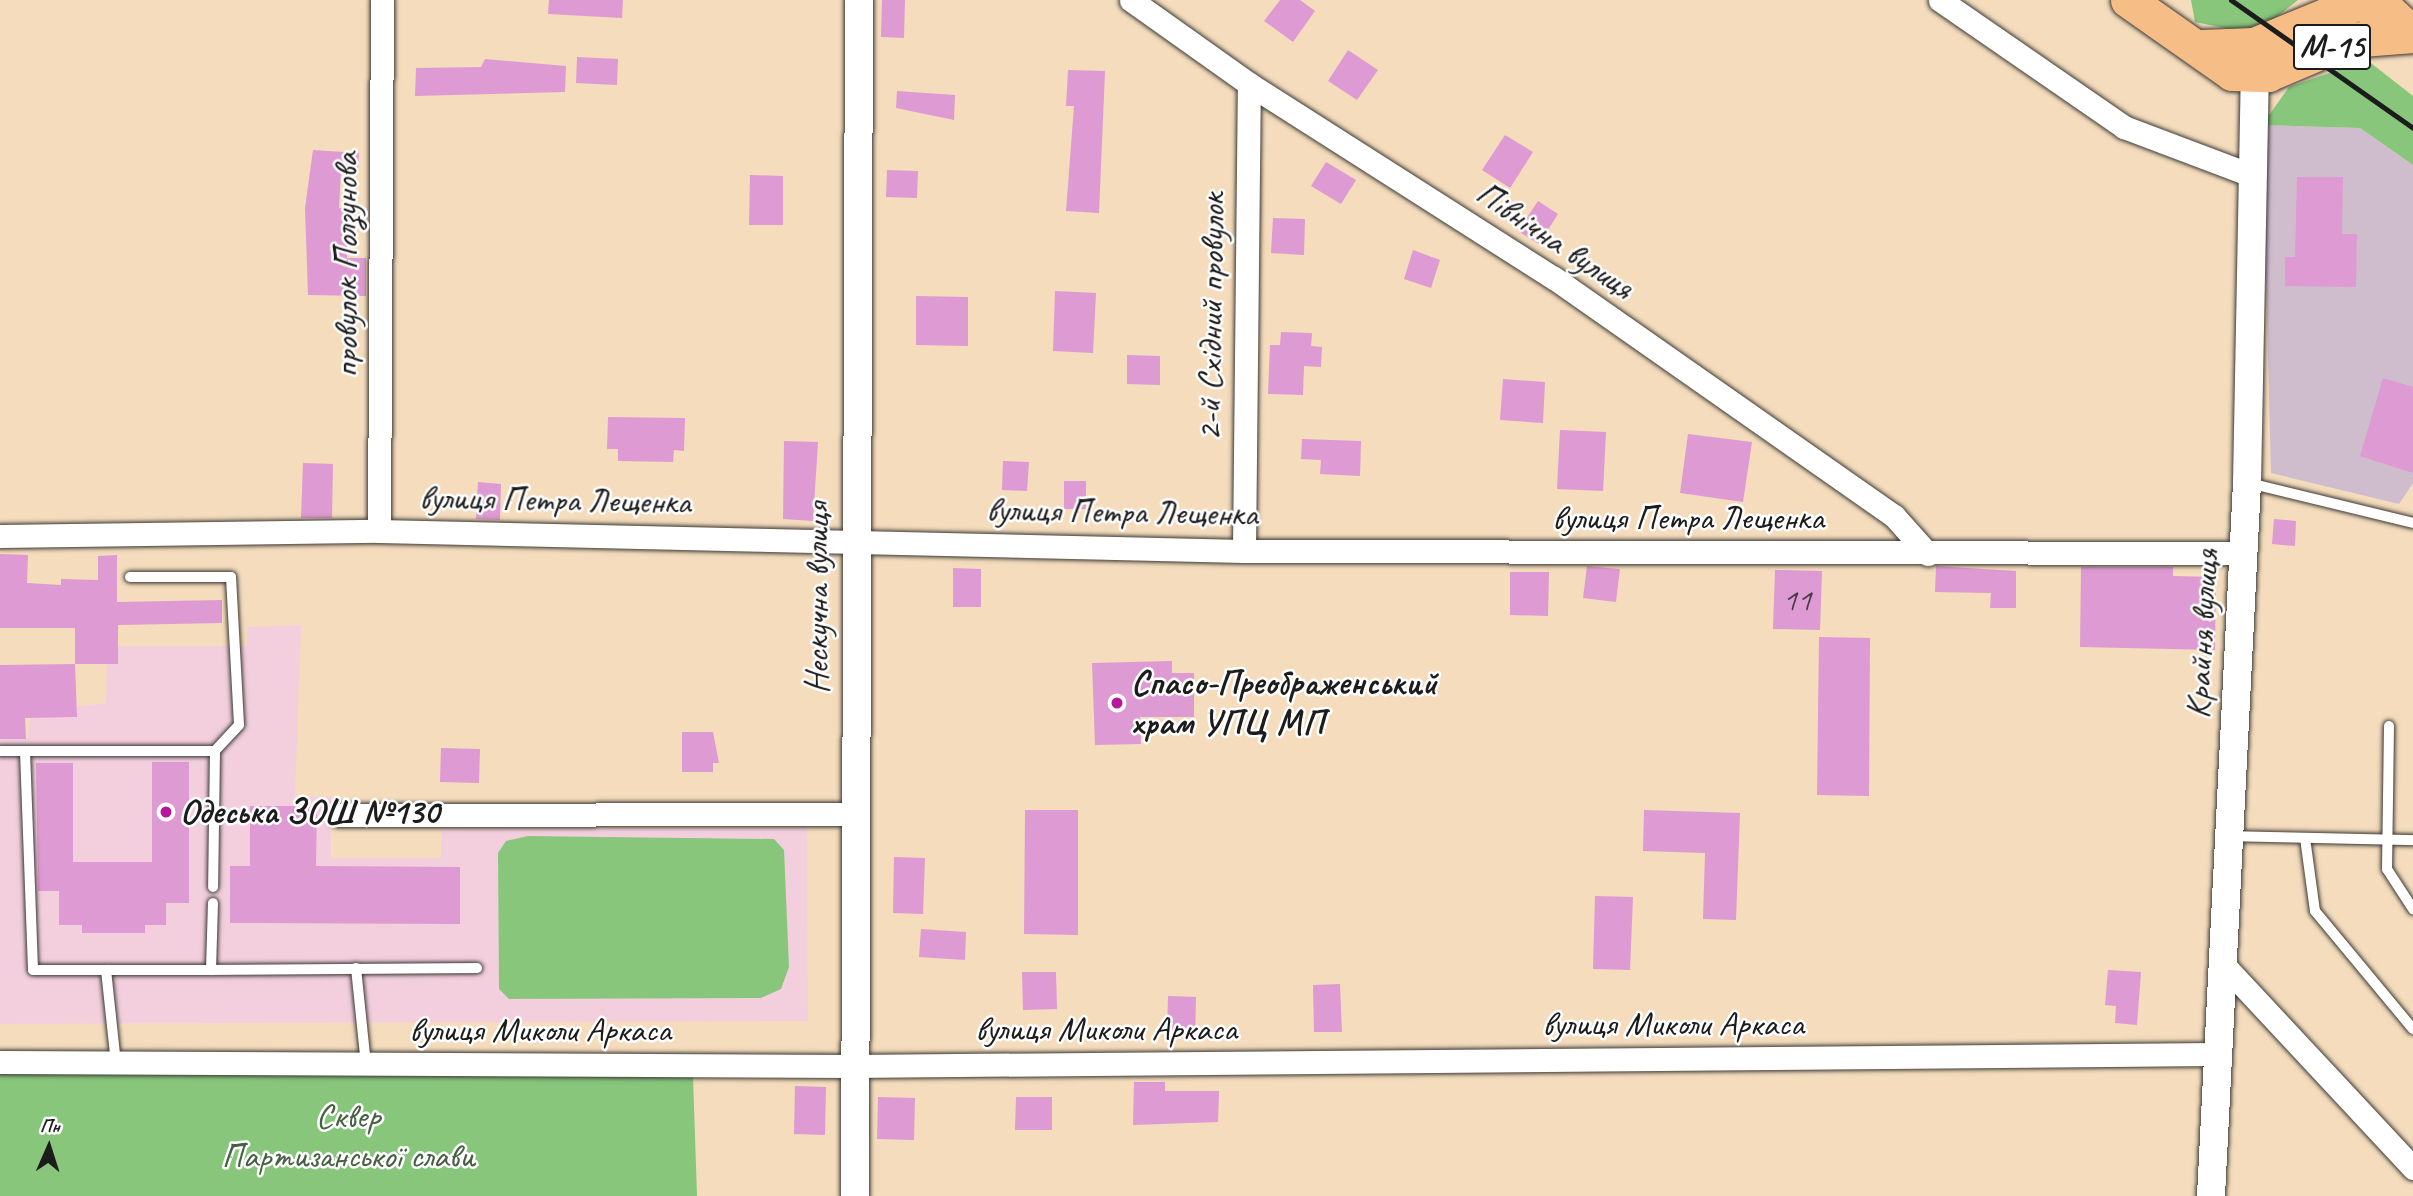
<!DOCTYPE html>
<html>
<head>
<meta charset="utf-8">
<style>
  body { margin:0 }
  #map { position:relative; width:2413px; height:1196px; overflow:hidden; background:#f4dcbd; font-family:Caveat,sans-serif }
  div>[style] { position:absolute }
  .built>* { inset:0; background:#f3cfde }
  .industrial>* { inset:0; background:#cfbdce }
  .green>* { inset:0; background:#88c67c }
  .building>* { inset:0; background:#de9ad2 }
  .roads { filter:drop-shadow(0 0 2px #3c3934) drop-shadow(0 0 2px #3c3934) }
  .service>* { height:10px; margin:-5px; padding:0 5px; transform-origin:5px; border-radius:5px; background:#fff }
  .minor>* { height:23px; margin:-11.5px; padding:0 11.5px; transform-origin:11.5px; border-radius:11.5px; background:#fff }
  .tertiary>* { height:28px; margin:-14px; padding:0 14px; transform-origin:14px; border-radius:14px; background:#fff }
  .primary>* { height:35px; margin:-17.5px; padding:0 17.5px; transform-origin:17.5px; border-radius:17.5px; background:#f6be86 }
  .rail>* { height:5px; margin:-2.5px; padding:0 2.5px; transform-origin:2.5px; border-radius:2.5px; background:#1c1c1c }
  .dots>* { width:19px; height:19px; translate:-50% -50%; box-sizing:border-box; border:4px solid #fff; border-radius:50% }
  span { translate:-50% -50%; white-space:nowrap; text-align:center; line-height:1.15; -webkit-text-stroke:5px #fff; paint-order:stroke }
  .number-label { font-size:32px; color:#4c3c4a }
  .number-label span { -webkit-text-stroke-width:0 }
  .shield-label span { padding:2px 5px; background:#fff; border:2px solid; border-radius:5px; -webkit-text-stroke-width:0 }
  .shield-label { font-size:33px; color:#1c1c1c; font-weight:700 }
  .street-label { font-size:35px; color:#1c1c1c }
  .poi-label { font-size:35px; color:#1c1c1c; font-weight:700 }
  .left { translate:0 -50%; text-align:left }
  .park-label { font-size:35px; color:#476042 }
  .north { position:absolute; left:14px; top:1112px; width:70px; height:70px; -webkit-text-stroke:5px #fff; paint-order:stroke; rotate:3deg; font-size:19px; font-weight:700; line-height:28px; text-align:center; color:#1c1c1c }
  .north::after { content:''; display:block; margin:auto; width:24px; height:32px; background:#1c1c1c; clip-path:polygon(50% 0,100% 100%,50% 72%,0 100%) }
</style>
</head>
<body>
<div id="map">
  <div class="built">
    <i style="clip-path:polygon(301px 625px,295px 796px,331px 797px,331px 858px,441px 858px,441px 829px,807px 828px,808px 1021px,0 1024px,0 738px,28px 738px,30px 712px,106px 703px,107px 662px,118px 660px,117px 646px,247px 646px,247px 627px)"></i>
  </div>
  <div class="industrial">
    <i style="clip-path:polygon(2262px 125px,2360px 128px,2413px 165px,2413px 483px,2399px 504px,2271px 473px)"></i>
  </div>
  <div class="green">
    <i style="clip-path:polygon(2191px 0,2298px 0,2260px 30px,2239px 31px,2195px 22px)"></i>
    <i style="clip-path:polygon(2367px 60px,2413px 96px,2413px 165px,2360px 128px,2262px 125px,2289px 87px)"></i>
    <i style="clip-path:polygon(528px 836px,774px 839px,784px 850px,789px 967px,781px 989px,761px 998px,509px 999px,499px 989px,498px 853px,506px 841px)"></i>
    <i style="clip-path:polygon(0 1073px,693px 1076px,697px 1196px,0 1196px)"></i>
  </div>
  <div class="building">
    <i style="clip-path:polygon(549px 0,623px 0,622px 18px,548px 14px)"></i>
    <i style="clip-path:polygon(882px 0,905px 0,904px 38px,881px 37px)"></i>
    <i style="clip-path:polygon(1280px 0,1300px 0,1315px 11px,1293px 42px,1264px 21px)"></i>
    <i style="clip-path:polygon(1348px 50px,1378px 70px,1357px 100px,1328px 81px)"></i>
    <i style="clip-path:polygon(577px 57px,618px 59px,617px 85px,576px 83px)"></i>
    <i style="clip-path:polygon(485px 59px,566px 66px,565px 92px,415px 96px,416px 68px,481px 67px)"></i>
    <i style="clip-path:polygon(1068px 70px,1105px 71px,1099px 213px,1066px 211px,1074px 106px,1066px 106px)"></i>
    <i style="clip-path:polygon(897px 91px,955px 95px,954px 120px,896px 108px)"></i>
    <i style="clip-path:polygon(1505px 135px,1533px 152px,1510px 188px,1482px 170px)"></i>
    <i style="clip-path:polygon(313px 150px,359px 153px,358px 173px,341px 171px,339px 208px,347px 208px,347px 258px,366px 258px,366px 296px,308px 295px,305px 208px)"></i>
    <i style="clip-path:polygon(1326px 162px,1356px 180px,1341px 204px,1311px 186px)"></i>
    <i style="clip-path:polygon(887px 170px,918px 171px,917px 198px,886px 197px)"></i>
    <i style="clip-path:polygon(750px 175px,783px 176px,783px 225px,749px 225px)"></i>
    <i style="clip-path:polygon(2297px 177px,2343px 177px,2342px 234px,2357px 234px,2356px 287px,2285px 286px,2285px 257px,2295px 257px)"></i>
    <i style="clip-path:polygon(1538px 201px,1558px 214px,1539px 244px,1518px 231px)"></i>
    <i style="clip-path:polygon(1273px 218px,1305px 219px,1304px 255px,1271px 253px)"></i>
    <i style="clip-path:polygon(1413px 250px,1440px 260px,1431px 288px,1404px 279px)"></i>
    <i style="clip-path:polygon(1055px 291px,1096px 293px,1093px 353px,1053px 351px)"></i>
    <i style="clip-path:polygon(916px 296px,968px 297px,968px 346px,916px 345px)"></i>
    <i style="clip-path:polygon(1281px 332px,1312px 333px,1311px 346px,1322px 347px,1321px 367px,1304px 366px,1303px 395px,1268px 394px,1270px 345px,1280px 345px)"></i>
    <i style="clip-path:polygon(1127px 355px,1160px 356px,1160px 385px,1127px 384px)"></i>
    <i style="clip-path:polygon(2383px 378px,2413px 387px,2413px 473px,2360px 456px)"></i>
    <i style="clip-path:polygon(1503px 379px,1545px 382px,1543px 423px,1500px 420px)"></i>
    <i style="clip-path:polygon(608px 417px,685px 418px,684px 451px,674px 450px,673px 462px,618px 461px,618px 449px,607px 449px)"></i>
    <i style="clip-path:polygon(1560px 430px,1606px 432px,1603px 491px,1557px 489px)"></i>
    <i style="clip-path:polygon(1688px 434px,1752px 442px,1743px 502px,1680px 493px)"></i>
    <i style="clip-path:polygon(1302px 439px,1361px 441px,1360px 476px,1320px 474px,1321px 460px,1301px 459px)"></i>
    <i style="clip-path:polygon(784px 441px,818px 442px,813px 521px,783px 519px)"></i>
    <i style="clip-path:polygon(1003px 461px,1029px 462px,1027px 491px,1002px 490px)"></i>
    <i style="clip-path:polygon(303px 463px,333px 464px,332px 518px,301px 518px)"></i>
    <i style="clip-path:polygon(1064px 481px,1086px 481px,1086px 509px,1064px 509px)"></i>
    <i style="clip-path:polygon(478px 482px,501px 484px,500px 520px,476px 519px)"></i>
    <i style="clip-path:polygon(2274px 519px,2296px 521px,2295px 546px,2272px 544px)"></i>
    <i style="clip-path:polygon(0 554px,28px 555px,27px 583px,61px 585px,61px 579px,98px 580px,98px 556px,117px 555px,117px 602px,222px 600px,222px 623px,118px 625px,118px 664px,75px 664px,75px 628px,0 628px)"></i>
    <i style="clip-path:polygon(1587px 566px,1620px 569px,1616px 602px,1583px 598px)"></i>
    <i style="clip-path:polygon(1936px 566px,2016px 571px,2016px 608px,1990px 608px,1991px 593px,1935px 592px)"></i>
    <i style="clip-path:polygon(2081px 567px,2173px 567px,2173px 576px,2216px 577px,2215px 650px,2080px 647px)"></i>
    <i style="clip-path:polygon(953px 568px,981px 569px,981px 607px,953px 607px)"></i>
    <i style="clip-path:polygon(1775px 570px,1822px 571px,1820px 630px,1773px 629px)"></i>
    <i style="clip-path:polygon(1510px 572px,1549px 572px,1548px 616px,1510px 615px)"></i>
    <i style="clip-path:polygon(1819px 637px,1870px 638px,1869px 796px,1817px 795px)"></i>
    <i style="clip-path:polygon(1172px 661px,1172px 673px,1194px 673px,1194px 717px,1140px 717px,1141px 744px,1095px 745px,1092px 663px)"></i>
    <i style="clip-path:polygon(75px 664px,77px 717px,25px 718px,26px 739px,0 739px,0 665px)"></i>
    <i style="clip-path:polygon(682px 732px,713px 732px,719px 763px,713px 763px,713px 772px,682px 772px)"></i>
    <i style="clip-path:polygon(441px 748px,480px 749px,479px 783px,440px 782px)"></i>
    <i style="clip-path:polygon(152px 762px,189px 762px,189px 903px,166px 903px,166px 925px,145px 925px,145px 933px,82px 933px,82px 925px,59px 925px,59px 891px,38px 891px,36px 763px,73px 763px,73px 862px,152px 862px)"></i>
    <i style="clip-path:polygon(250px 806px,317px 806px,316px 866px,460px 867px,460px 924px,230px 923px,230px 866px,250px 866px)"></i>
    <i style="clip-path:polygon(1025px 810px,1078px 810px,1078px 935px,1024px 934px)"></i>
    <i style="clip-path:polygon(1644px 810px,1740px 813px,1736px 920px,1703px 919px,1705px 853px,1643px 851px)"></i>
    <i style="clip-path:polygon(894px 857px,925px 858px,923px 914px,893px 913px)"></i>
    <i style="clip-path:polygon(1595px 896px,1633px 897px,1630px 970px,1593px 969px)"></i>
    <i style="clip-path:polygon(921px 929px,966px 932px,965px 960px,919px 957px)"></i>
    <i style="clip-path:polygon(2108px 970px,2141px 972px,2137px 1025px,2115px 1023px,2116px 1006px,2105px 1005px)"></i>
    <i style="clip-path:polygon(1022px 972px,1056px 972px,1057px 1009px,1023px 1010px)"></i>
    <i style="clip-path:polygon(1340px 984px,1342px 1032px,1314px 1032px,1313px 985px)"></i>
    <i style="clip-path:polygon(1168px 996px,1196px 997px,1195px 1038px,1167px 1038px)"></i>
    <i style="clip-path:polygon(1134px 1082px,1165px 1082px,1165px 1091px,1219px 1091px,1218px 1122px,1133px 1125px)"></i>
    <i style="clip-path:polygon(795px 1086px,826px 1087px,825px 1135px,794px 1134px)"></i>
    <i style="clip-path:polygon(878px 1097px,915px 1098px,914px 1140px,877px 1139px)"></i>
    <i style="clip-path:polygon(1016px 1097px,1052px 1097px,1052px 1130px,1015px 1130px)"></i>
  </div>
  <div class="roads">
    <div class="service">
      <i style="left:2249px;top:483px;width:169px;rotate:13.7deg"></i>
      <i style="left:130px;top:577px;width:101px"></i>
      <i style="left:231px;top:577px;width:148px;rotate:86.9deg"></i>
      <i style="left:239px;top:725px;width:35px;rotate:133deg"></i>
      <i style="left:215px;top:751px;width:136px;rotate:90.8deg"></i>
      <i style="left:2389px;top:726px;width:143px;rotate:90.8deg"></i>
      <i style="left:2387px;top:869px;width:48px;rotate:57deg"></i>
      <i style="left:0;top:751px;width:25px"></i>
      <i style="left:25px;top:751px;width:219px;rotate:87.9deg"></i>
      <i style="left:33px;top:970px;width:178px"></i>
      <i style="left:211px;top:970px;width:67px;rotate:-88.3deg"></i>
      <i style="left:25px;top:751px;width:190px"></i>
      <i style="left:2230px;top:836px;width:183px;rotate:1.3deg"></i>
      <i style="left:2305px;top:838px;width:74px;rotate:82.2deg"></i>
      <i style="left:2315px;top:911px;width:153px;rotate:50.3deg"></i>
      <i style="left:356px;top:968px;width:97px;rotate:84.1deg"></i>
      <i style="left:106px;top:970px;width:94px;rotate:83.9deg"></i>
      <i style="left:211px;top:970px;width:266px;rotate:-0.4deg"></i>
    </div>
    <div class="minor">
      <i style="left:1131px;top:0;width:145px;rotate:35.4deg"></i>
      <i style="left:1249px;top:84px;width:361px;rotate:32.5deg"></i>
      <i style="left:1554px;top:278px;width:415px;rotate:35deg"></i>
      <i style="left:1894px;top:516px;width:51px;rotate:48.2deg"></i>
      <i style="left:1940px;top:0;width:224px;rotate:34.6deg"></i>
      <i style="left:2124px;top:127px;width:139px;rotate:20.7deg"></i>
      <i style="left:379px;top:531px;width:531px;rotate:-89.68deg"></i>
      <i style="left:0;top:536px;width:379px;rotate:-0.8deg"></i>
      <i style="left:379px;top:531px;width:865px;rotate:1.32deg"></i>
      <i style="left:1244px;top:551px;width:999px;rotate:0.11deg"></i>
      <i style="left:1244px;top:551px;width:467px;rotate:-89.4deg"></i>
      <i style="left:339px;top:815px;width:516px;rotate:-0.11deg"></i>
      <i style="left:2221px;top:962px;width:282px;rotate:47deg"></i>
      <i style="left:0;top:1062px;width:851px;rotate:0.27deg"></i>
      <i style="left:851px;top:1066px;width:1363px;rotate:-0.5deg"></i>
    </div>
    <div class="tertiary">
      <i style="left:855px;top:1196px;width:1196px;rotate:-89.81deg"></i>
      <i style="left:2211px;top:1196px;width:714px;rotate:-87.11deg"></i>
      <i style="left:2247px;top:483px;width:407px;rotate:-88.9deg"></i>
    </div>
    <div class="primary">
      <i style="left:2128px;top:0;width:127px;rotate:35.1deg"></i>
      <i style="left:2232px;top:73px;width:36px;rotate:2deg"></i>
      <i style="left:2268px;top:74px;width:87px;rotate:-23deg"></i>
      <i style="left:2348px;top:40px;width:65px;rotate:-4.4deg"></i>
      <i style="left:2201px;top:47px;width:53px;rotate:-2.2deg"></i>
      <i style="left:2254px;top:45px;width:110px;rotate:-22.4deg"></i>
      <i style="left:2356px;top:3px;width:29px;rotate:10deg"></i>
      <i style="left:2385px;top:8px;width:38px;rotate:43deg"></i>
    </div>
  </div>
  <div class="rail">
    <i style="left:2231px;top:0;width:223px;rotate:35.1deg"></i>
  </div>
  <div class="dots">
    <i style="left:1117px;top:703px;background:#b5179e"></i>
    <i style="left:166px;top:812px;background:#b5179e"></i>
  </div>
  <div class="number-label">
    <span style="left:1797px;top:600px">11</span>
  </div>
  <div class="shield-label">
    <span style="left:2332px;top:47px">М-15</span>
  </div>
  <div class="street-label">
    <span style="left:1555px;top:240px;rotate:34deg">Північна вулиця</span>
    <span style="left:346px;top:265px;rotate:-90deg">провулок Ползунова</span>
    <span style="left:1211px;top:317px;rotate:-89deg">2-й Східний провулок</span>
    <span style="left:555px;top:500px;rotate:1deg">вулиця Петра Лещенка</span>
    <span style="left:1122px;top:512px;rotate:1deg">вулиця Петра Лещенка</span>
    <span style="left:1688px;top:518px">вулиця Петра Лещенка</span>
    <span style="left:817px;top:598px;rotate:-90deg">Нескучна вулиця</span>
    <span style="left:2202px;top:634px;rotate:-87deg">Крайня вулиця</span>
    <span style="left:1673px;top:1024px">вулиця Миколи Аркаса</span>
    <span style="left:1106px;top:1029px">вулиця Миколи Аркаса</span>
    <span style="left:540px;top:1030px">вулиця Миколи Аркаса</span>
  </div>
  <div class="poi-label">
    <span class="left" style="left:1131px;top:703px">Спасо-Преображенський<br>храм УПЦ МП</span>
    <span class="left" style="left:180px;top:812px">Одеська ЗОШ №130</span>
  </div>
  <div class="park-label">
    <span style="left:348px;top:1136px">Сквер<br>Партизанської слави</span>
  </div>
  <div class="north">Пн</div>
</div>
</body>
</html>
